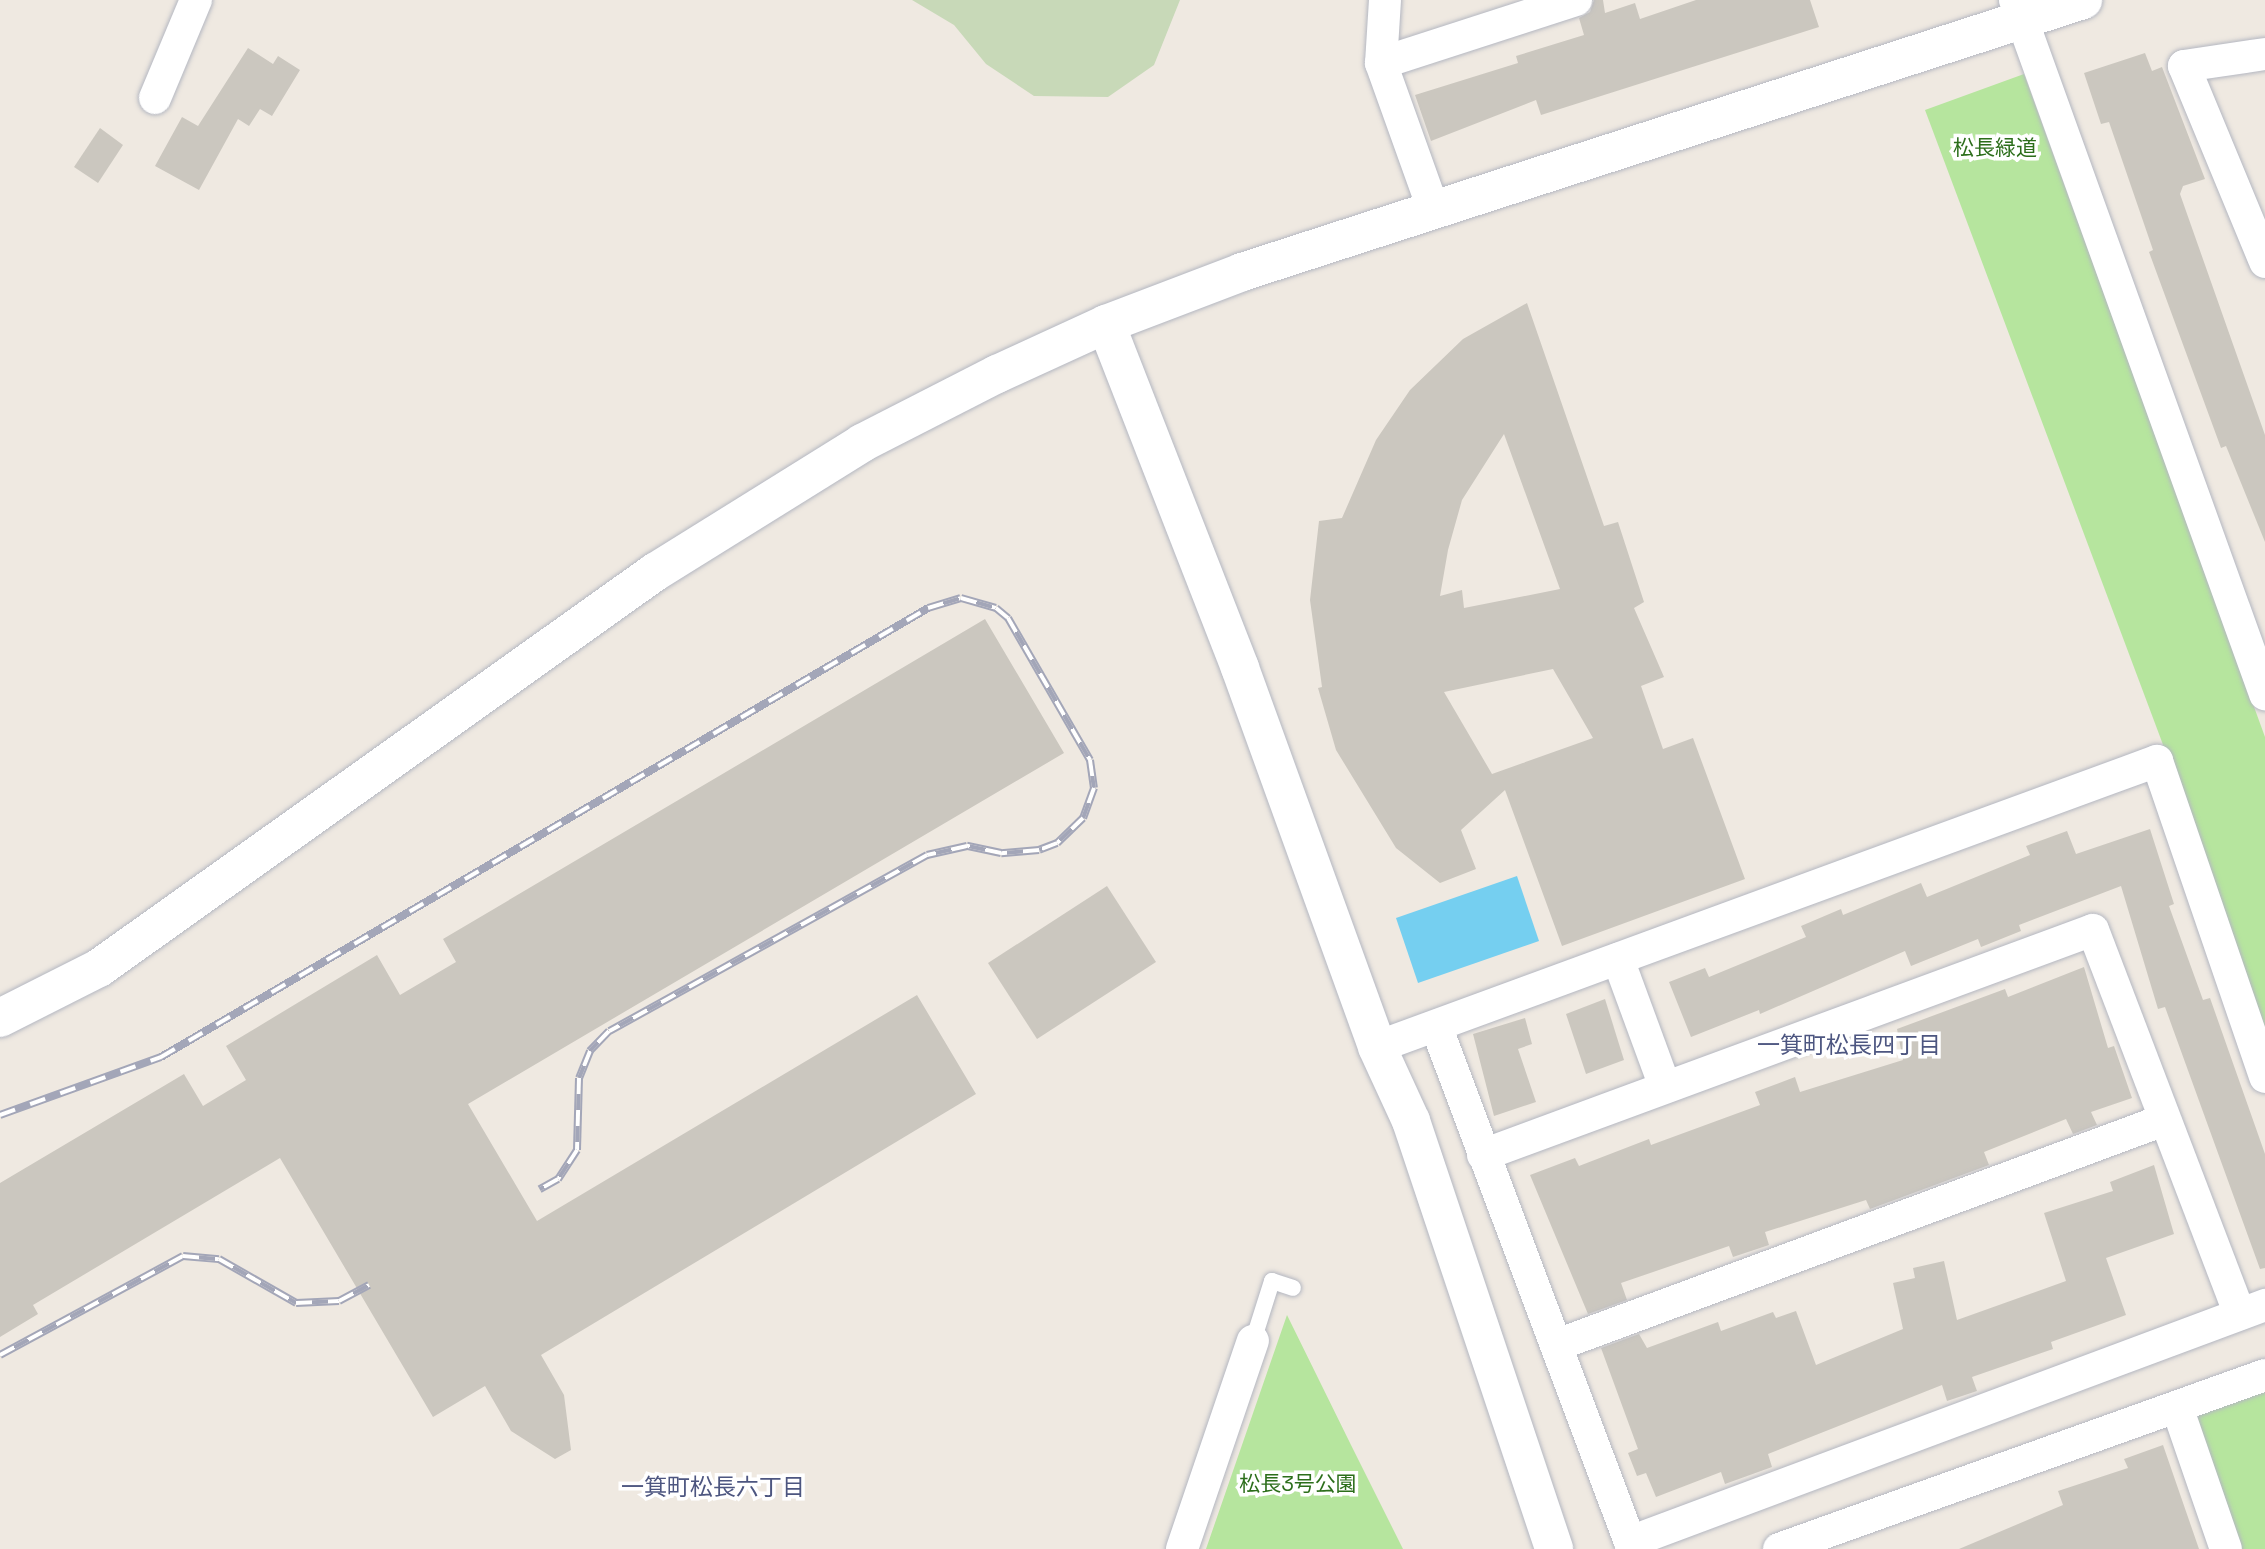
<!DOCTYPE html>
<html>
<head>
<meta charset="utf-8">
<style>
  body { margin:0 }
  #map { position:relative; width:2265px; height:1549px; overflow:hidden; background:#efe9e1; font-family:"Space Grotesk","Noto Sans JP",sans-serif }
  div>[style] { position:absolute }
  .green>* { inset:0; background:#b6e59e }
  .cemetery>* { inset:0; background:#c8d9b8 }
  .water>* { inset:0; background:#75cff0 }
  .building>* { inset:0; background:#cbc7bf }
  .roads { filter:drop-shadow(0 0 2px #b4b7c1) drop-shadow(0 0 2px #b4b7c1) }
  .service>* { height:16px; margin:-8px; padding:0 8px; transform-origin:8px; border-radius:8px; background:#fff }
  .minor>* { height:32px; margin:-16px; padding:0 16px; transform-origin:16px; border-radius:16px; background:#fff }
  .tertiary>* { height:38px; margin:-19px; padding:0 19px; transform-origin:19px; border-radius:19px; background:#fff }
  .rail>* { height:8px; margin-top:-4px; transform-origin:0; background:repeating-linear-gradient(90deg,#fff 0 16px,#a3a6b8 0 32px); box-sizing:border-box; border-block:2px solid #a3a6b8 }
  span { translate:-50% -50%; white-space:nowrap; text-align:center; line-height:1.15; -webkit-text-stroke:7px #fff; paint-order:stroke }
  .park-label { font-size:21px; color:#2c6e1b }
  .neighbourhood-label { font-size:23px; color:#4d5680 }
</style>
</head>
<body>
<div id="map">
  <div class="green">
    <i style="clip-path:polygon(2024px 74px,2265px 737px,2265px 1041px,2162px 742px,1925px 110px)"></i>
    <i style="clip-path:polygon(1287px 1315px,1351px 1445px,1403px 1549px,1206px 1549px)"></i>
    <i style="clip-path:polygon(2265px 1391px,2265px 1549px,2240px 1549px,2193px 1417px)"></i>
  </div>
  <div class="cemetery">
    <i style="clip-path:polygon(912px 0,1180px 0,1154px 65px,1108px 97px,1034px 96px,986px 64px,954px 25px)"></i>
  </div>
  <div class="water">
    <i style="clip-path:polygon(1517px 876px,1539px 941px,1418px 983px,1396px 918px)"></i>
  </div>
  <div class="building">
    <i style="clip-path:polygon(1594px 0,1603px 0,1605px 13px,1635px 3px,1640px 19px,1696px 0,1810px 0,1819px 27px,1541px 115px,1536px 100px,1431px 141px,1415px 95px,1518px 63px,1516px 56px,1584px 35px,1579px 18px,1590px 12px)"></i>
    <i style="clip-path:polygon(248px 48px,273px 64px,278px 56px,300px 70px,272px 116px,260px 109px,249px 126px,238px 119px,199px 190px,155px 166px,182px 117px,198px 126px)"></i>
    <i style="clip-path:polygon(2145px 53px,2152px 71px,2162px 67px,2205px 179px,2183px 186px,2180px 194px,2265px 435px,2265px 542px,2226px 446px,2221px 448px,2149px 252px,2153px 250px,2109px 122px,2101px 124px,2084px 73px)"></i>
    <i style="clip-path:polygon(100px 128px,123px 145px,98px 183px,74px 167px)"></i>
    <i style="clip-path:polygon(evenodd,1527px 303px,1604px 526px,1618px 522px,1644px 602px,1634px 608px,1664px 677px,1641px 686px,1663px 749px,1693px 738px,1745px 879px,1562px 946px,1505px 790px,1461px 830px,1476px 869px,1440px 883px,1396px 848px,1336px 750px,1318px 688px,1322px 687px,1310px 600px,1319px 521px,1342px 518px,1376px 440px,1410px 390px,1463px 339px,1527px 303px,1504px 434px,1560px 589px,1464px 608px,1462px 590px,1440px 596px,1448px 550px,1462px 500px,1504px 434px,1527px 303px,1553px 669px,1593px 738px,1492px 774px,1444px 692px,1553px 669px)"></i>
    <i style="clip-path:polygon(985px 619px,1064px 753px,468px 1104px,537px 1221px,917px 995px,976px 1094px,541px 1355px,564px 1395px,571px 1450px,555px 1459px,511px 1431px,485px 1386px,433px 1417px,280px 1158px,33px 1305px,38px 1314px,0 1337px,0 1183px,184px 1074px,203px 1106px,246px 1080px,226px 1046px,377px 955px,400px 995px,456px 962px,443px 939px)"></i>
    <i style="clip-path:polygon(2150px 829px,2174px 904px,2169px 906px,2203px 1000px,2210px 998px,2265px 1154px,2265px 1268px,2260px 1269px,2165px 1007px,2158px 1009px,2121px 886px,2019px 925px,2021px 931px,1981px 947px,1978px 939px,1911px 966px,1905px 951px,1760px 1014px,1759px 1010px,1691px 1037px,1669px 982px,1705px 968px,1709px 977px,1806px 937px,1801px 926px,1841px 909px,1843px 915px,1921px 883px,1927px 897px,2030px 855px,2026px 846px,2067px 831px,2076px 854px)"></i>
    <i style="clip-path:polygon(1107px 886px,1156px 962px,1037px 1039px,988px 963px)"></i>
    <i style="clip-path:polygon(2084px 967px,2108px 1048px,2114px 1046px,2132px 1098px,2091px 1112px,2097px 1125px,2073px 1134px,2066px 1119px,1984px 1152px,1989px 1165px,1870px 1209px,1866px 1200px,1765px 1232px,1769px 1245px,1733px 1257px,1729px 1246px,1621px 1283px,1627px 1300px,1588px 1314px,1530px 1175px,1575px 1158px,1579px 1166px,1649px 1139px,1651px 1145px,1760px 1105px,1755px 1092px,1795px 1077px,1800px 1092px,1903px 1060px,1897px 1029px,2005px 989px,2008px 997px)"></i>
    <i style="clip-path:polygon(1605px 999px,1624px 1060px,1586px 1074px,1566px 1014px)"></i>
    <i style="clip-path:polygon(1525px 1018px,1532px 1044px,1518px 1049px,1536px 1102px,1494px 1116px,1473px 1034px)"></i>
    <i style="clip-path:polygon(2154px 1165px,2174px 1234px,2106px 1258px,2126px 1315px,2051px 1342px,2053px 1349px,1972px 1377px,1977px 1391px,1947px 1401px,1942px 1385px,1768px 1454px,1772px 1467px,1725px 1484px,1721px 1472px,1656px 1497px,1646px 1473px,1637px 1476px,1628px 1453px,1638px 1449px,1601px 1348px,1639px 1334px,1647px 1348px,1718px 1322px,1721px 1331px,1773px 1312px,1776px 1318px,1796px 1311px,1816px 1365px,1903px 1329px,1893px 1283px,1915px 1278px,1913px 1268px,1944px 1261px,1957px 1320px,2066px 1281px,2044px 1213px,2113px 1191px,2110px 1182px)"></i>
    <i style="clip-path:polygon(2163px 1445px,2199px 1549px,1959px 1549px,2063px 1505px,2058px 1491px,2128px 1468px,2124px 1459px)"></i>
  </div>
  <div class="roads">
    <div class="service">
      <i style="left:1253px;top:1341px;width:63px;rotate:-72.4deg"></i>
      <i style="left:1272px;top:1281px;width:22px;rotate:18deg"></i>
    </div>
    <div class="minor">
      <i style="left:1385px;top:0;width:63px;rotate:93.6deg"></i>
      <i style="left:1381px;top:63px;width:154px;rotate:70.3deg"></i>
      <i style="left:2015px;top:0;width:738px;rotate:70.19deg"></i>
      <i style="left:2265px;top:54px;width:82px;rotate:171.6deg"></i>
      <i style="left:2184px;top:66px;width:212px;rotate:67.5deg"></i>
      <i style="left:1381px;top:63px;width:205px;rotate:-17.9deg"></i>
      <i style="left:155px;top:98px;width:106px;rotate:-67.3deg"></i>
      <i style="left:1618px;top:959px;width:136px;rotate:69.8deg"></i>
      <i style="left:1436px;top:1026px;width:551px;rotate:69.4deg"></i>
      <i style="left:1630px;top:1542px;width:678px;rotate:-20.47deg"></i>
      <i style="left:1377px;top:1047px;width:831px;rotate:-20.14deg"></i>
      <i style="left:2157px;top:761px;width:334px;rotate:71.1deg"></i>
      <i style="left:1483px;top:1155px;width:650px;rotate:-20.25deg"></i>
      <i style="left:2093px;top:930px;width:411px;rotate:69.1deg"></i>
      <i style="left:1557px;top:1345px;width:647px;rotate:-20.34deg"></i>
      <i style="left:2177px;top:1407px;width:150px;rotate:71deg"></i>
      <i style="left:1182px;top:1549px;width:220px;rotate:-71.2deg"></i>
      <i style="left:1779px;top:1549px;width:516px;rotate:-19.7deg"></i>
    </div>
    <div class="tertiary">
      <i style="left:1106px;top:324px;width:369px;rotate:68.7deg"></i>
      <i style="left:1240px;top:668px;width:403px;rotate:70.1deg"></i>
      <i style="left:1377px;top:1047px;width:81px;rotate:65.3deg"></i>
      <i style="left:1411px;top:1121px;width:451px;rotate:71.5deg"></i>
      <i style="left:0;top:1018px;width:111px;rotate:-26.8deg"></i>
      <i style="left:99px;top:968px;width:683px;rotate:-35.46deg"></i>
      <i style="left:655px;top:572px;width:244px;rotate:-31.9deg"></i>
      <i style="left:862px;top:443px;width:152px;rotate:-27.1deg"></i>
      <i style="left:997px;top:374px;width:120px;rotate:-24.6deg"></i>
      <i style="left:1106px;top:324px;width:146px;rotate:-20.9deg"></i>
      <i style="left:1242px;top:272px;width:884px;rotate:-17.92deg"></i>
    </div>
  </div>
  <div class="rail">
    <i style="left:0;top:1115px;width:171px;rotate:-19.8deg"></i>
    <i style="left:161px;top:1057px;width:889px;rotate:-30.34deg"></i>
    <i style="left:928px;top:608px;width:34px;rotate:-17deg"></i>
    <i style="left:961px;top:598px;width:36px;rotate:16deg"></i>
    <i style="left:996px;top:608px;width:16px;rotate:40deg"></i>
    <i style="left:1008px;top:618px;width:164px;rotate:60deg"></i>
    <i style="left:1090px;top:760px;width:28px;rotate:82deg"></i>
    <i style="left:1094px;top:788px;width:32px;rotate:110deg"></i>
    <i style="left:1083px;top:818px;width:36px;rotate:136deg"></i>
    <i style="left:1057px;top:843px;width:19px;rotate:159deg"></i>
    <i style="left:1039px;top:850px;width:38px;rotate:175deg"></i>
    <i style="left:1001px;top:853px;width:35px;rotate:-168deg"></i>
    <i style="left:967px;top:846px;width:41px;rotate:167.3deg"></i>
    <i style="left:927px;top:855px;width:363px;rotate:151deg"></i>
    <i style="left:609px;top:1031px;width:28px;rotate:134deg"></i>
    <i style="left:590px;top:1051px;width:29px;rotate:112deg"></i>
    <i style="left:579px;top:1078px;width:72px;rotate:91.6deg"></i>
    <i style="left:577px;top:1150px;width:35px;rotate:123deg"></i>
    <i style="left:558px;top:1179px;width:21px;rotate:151deg"></i>
    <i style="left:0;top:1355px;width:208px;rotate:-28.4deg"></i>
    <i style="left:183px;top:1256px;width:36px;rotate:5deg"></i>
    <i style="left:219px;top:1259px;width:89px;rotate:29.7deg"></i>
    <i style="left:296px;top:1303px;width:43px;rotate:-2.7deg"></i>
    <i style="left:339px;top:1301px;width:34px;rotate:-28deg"></i>
  </div>
  <div class="park-label">
    <span style="left:1995px;top:148px">松長緑道</span>
    <span style="left:1298px;top:1484px">松長3号公園</span>
  </div>
  <div class="neighbourhood-label">
    <span style="left:1849px;top:1045px">一箕町松長四丁目</span>
    <span style="left:713px;top:1487px">一箕町松長六丁目</span>
  </div>
</div>
</body>
</html>
